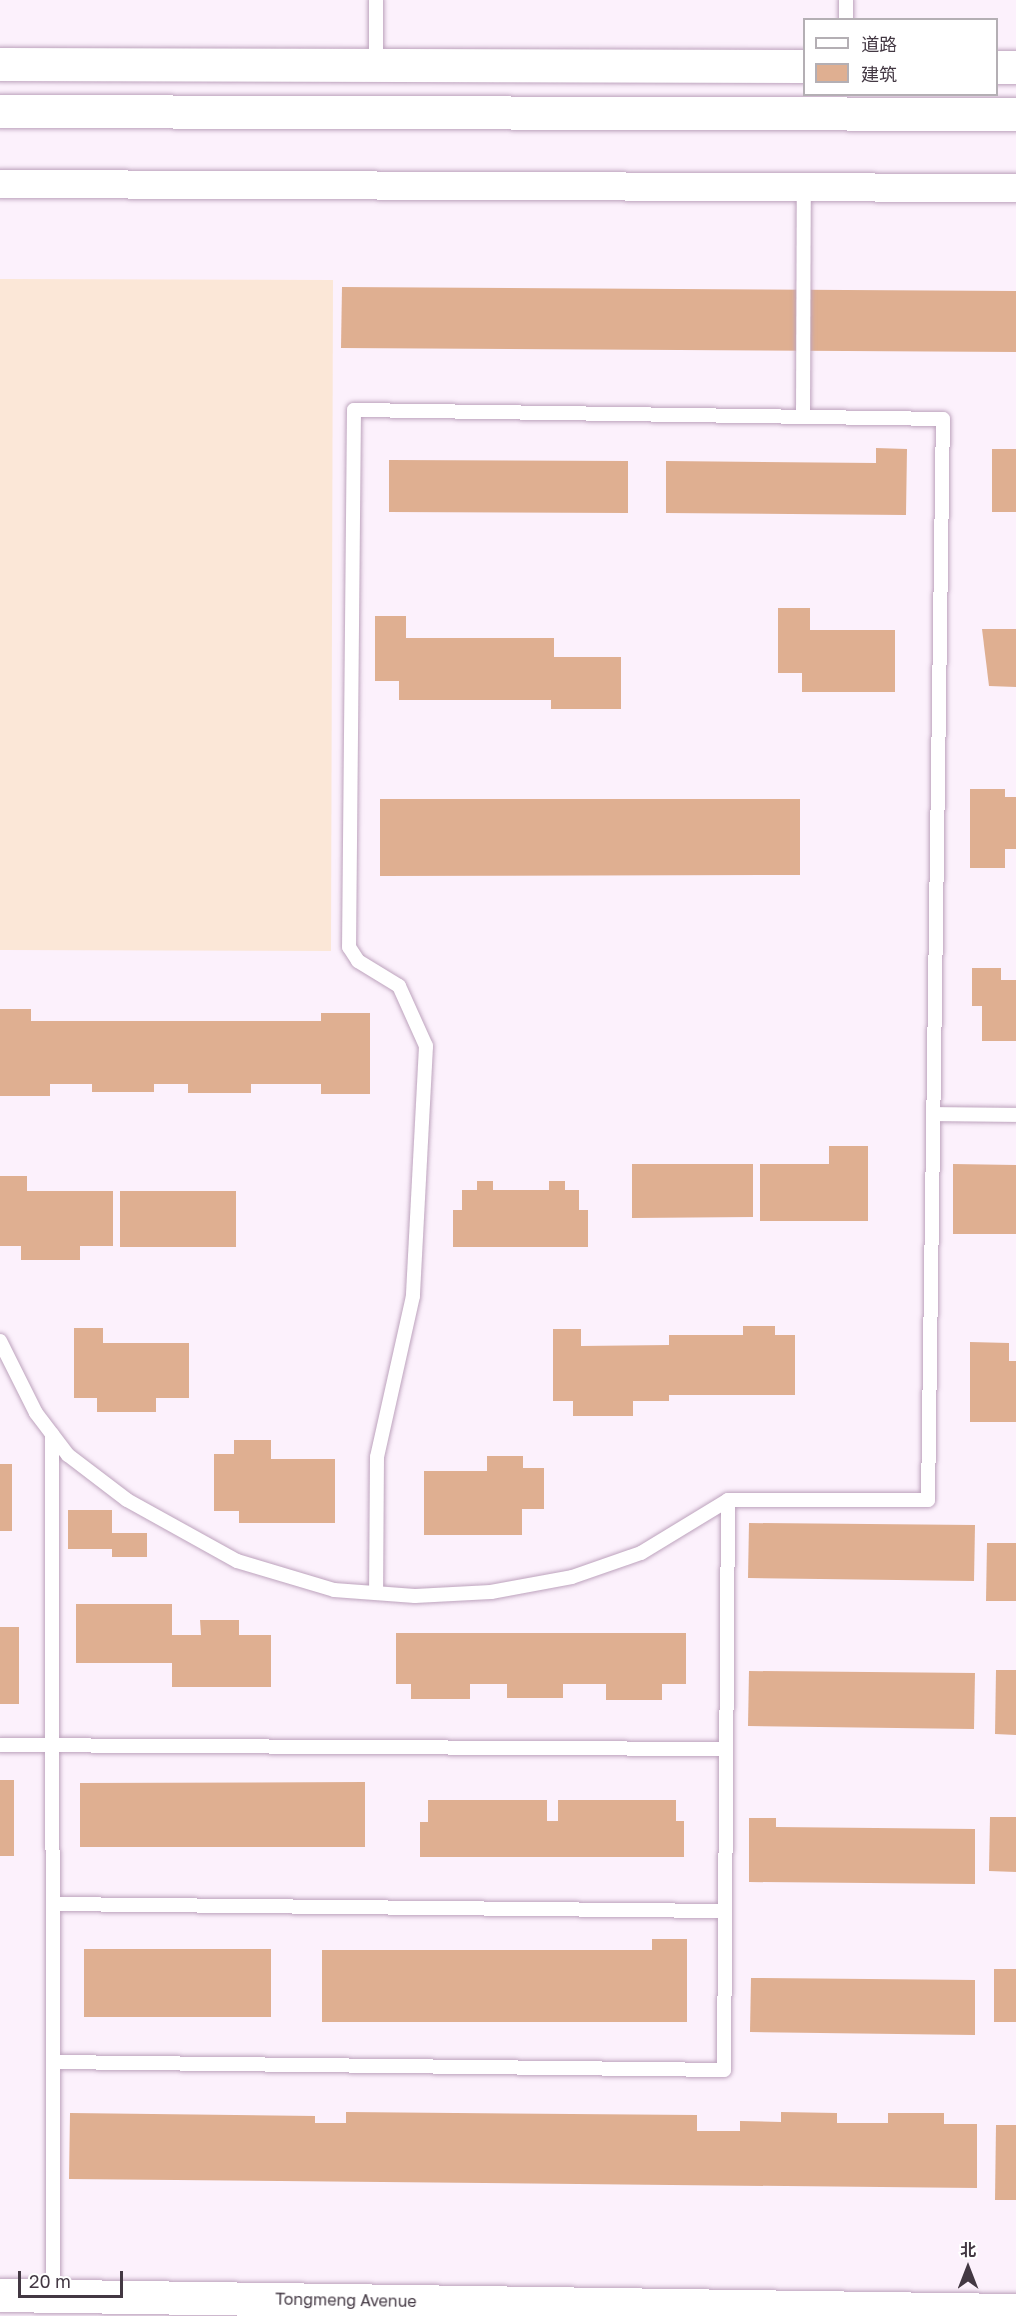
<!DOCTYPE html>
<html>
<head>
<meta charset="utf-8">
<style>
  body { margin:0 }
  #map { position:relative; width:1016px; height:2316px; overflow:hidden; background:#fcf1fc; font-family:"Golos Text","Noto Sans SC",sans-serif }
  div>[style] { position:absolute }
  .commercial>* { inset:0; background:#fbe7d7 }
  .building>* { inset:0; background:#dfaf91 }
  .roads { filter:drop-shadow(0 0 2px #bda3bd) drop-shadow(0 0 2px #bda3bd) }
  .lane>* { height:14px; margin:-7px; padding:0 7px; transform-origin:7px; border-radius:7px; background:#fff }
  .street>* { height:28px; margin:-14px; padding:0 14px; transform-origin:14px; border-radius:14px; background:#fff }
  .secondary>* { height:33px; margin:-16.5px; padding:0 16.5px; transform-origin:16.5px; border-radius:16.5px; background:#fff }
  span { translate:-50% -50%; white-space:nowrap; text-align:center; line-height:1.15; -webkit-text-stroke:4.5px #fff; paint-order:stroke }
  .street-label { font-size:16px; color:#433843 }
  .legend { position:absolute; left:803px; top:18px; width:195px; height:78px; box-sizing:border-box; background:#fff; border:2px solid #b4afb4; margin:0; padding:8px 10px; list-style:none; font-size:18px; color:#433843 }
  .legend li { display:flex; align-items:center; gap:12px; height:30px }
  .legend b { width:30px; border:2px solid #b4afb4 }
  .north { position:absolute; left:938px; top:2238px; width:60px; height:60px; -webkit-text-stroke:4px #fff; paint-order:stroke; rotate:0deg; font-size:16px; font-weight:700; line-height:24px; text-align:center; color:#433843 }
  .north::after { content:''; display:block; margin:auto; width:21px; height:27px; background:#433843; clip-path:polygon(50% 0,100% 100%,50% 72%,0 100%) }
  .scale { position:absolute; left:18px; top:2271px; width:105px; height:27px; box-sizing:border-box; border:3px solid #433843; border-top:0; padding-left:8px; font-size:18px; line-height:21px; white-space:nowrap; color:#433843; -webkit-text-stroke:4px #fff; paint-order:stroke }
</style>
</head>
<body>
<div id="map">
  <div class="commercial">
    <i style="clip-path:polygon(0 279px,333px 280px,331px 951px,0 950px)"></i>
  </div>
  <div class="building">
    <i style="clip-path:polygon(342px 287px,1016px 291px,1016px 352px,341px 348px)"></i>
    <i style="clip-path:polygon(876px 448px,907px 449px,906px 515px,666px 513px,666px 461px,876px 463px)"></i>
    <i style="clip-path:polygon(992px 449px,1016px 449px,1016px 512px,992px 512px)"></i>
    <i style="clip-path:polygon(389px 460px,628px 461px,628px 513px,389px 512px)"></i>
    <i style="clip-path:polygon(778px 608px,810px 608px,810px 630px,895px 630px,895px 692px,802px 692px,802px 673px,778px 673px)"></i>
    <i style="clip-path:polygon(375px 616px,406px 616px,406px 638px,554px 638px,554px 657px,621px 657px,621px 709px,551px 709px,551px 700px,399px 700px,399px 681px,375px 681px)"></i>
    <i style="clip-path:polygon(982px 629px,1016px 629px,1016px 687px,989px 686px)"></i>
    <i style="clip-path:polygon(970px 789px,1005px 789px,1005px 797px,1016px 797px,1016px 849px,1005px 849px,1005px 868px,970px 868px)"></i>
    <i style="clip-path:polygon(380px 799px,800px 799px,800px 875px,380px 876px)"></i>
    <i style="clip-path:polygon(972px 968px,1001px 968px,1001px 980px,1016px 980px,1016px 1041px,982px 1041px,982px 1006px,972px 1006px)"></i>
    <i style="clip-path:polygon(0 1009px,31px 1009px,31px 1021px,321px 1021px,321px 1013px,370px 1013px,370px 1094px,321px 1094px,321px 1084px,251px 1084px,251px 1093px,188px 1093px,188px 1084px,154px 1084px,154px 1092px,92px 1092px,92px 1084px,50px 1084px,50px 1096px,0 1096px)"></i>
    <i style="clip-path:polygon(829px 1146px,868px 1146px,868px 1221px,760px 1221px,760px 1164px,829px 1164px)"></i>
    <i style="clip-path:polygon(632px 1164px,753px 1164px,753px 1217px,632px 1218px)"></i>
    <i style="clip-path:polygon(953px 1164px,1016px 1165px,1016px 1234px,953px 1234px)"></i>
    <i style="clip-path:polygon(0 1176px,27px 1176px,27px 1191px,113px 1191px,113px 1246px,80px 1246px,80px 1260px,21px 1260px,21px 1246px,0 1246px)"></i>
    <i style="clip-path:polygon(477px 1181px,493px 1181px,493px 1190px,549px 1190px,549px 1181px,565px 1181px,565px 1190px,579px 1190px,579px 1210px,588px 1210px,588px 1247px,453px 1247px,453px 1210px,462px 1210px,462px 1190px,477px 1190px)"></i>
    <i style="clip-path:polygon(120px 1191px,236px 1191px,236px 1247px,120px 1247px)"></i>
    <i style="clip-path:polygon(743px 1326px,775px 1326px,775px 1335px,795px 1335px,795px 1395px,669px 1395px,669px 1401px,633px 1401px,633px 1416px,573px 1416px,573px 1401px,553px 1401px,553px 1329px,581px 1329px,581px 1346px,669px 1345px,669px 1335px,743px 1335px)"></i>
    <i style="clip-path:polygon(74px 1328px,103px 1328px,103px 1343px,189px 1343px,189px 1398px,156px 1398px,156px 1412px,97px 1412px,97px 1398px,74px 1398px)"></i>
    <i style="clip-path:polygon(970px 1342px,1009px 1343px,1009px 1361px,1016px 1361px,1016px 1422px,970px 1422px)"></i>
    <i style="clip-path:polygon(234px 1440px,271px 1440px,271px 1459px,335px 1459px,335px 1523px,239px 1523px,239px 1511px,214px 1511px,214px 1454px,234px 1454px)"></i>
    <i style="clip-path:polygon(487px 1456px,523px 1456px,523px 1468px,544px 1468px,544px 1509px,522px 1509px,522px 1535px,424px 1535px,424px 1471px,487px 1471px)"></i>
    <i style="clip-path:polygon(0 1464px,12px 1464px,12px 1531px,0 1531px)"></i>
    <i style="clip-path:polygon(68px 1510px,112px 1510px,112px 1533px,147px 1533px,147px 1557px,112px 1557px,112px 1549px,68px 1549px)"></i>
    <i style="clip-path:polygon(749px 1523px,975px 1525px,974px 1581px,748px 1578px)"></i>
    <i style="clip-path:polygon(987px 1543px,1016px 1543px,1016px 1601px,986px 1601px)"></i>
    <i style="clip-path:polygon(76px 1604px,172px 1604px,172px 1635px,201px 1635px,200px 1620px,239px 1620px,239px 1635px,271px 1635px,271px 1687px,172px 1687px,172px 1663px,76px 1663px)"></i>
    <i style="clip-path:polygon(0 1627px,19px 1627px,19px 1704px,0 1704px)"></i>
    <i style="clip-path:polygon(396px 1633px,686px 1633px,686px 1684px,662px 1684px,662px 1700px,606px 1700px,606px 1684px,563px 1684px,563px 1698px,507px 1698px,507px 1684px,470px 1684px,470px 1699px,411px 1699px,411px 1684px,396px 1684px)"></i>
    <i style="clip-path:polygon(996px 1670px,1016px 1670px,1016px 1735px,995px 1734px)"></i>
    <i style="clip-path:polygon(749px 1671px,975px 1673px,974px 1729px,748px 1726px)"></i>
    <i style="clip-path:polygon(0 1780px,14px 1780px,14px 1856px,0 1856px)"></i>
    <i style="clip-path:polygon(365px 1782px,365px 1847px,80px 1847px,80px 1783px)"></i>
    <i style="clip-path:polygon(428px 1800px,547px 1800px,547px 1821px,558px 1821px,558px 1800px,676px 1800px,676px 1821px,684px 1821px,684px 1857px,420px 1857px,420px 1822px,428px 1822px)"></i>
    <i style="clip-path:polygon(990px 1817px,1016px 1817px,1016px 1872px,989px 1871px)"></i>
    <i style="clip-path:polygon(749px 1818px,776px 1818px,776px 1827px,975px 1829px,975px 1884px,749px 1882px)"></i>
    <i style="clip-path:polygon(652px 1939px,687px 1939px,687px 2022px,322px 2022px,322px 1950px,652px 1950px)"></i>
    <i style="clip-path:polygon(84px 1949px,271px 1949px,271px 2017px,84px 2017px)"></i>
    <i style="clip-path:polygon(994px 1969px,1016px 1969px,1016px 2022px,994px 2022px)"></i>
    <i style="clip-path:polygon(751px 1978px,975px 1980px,975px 2035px,750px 2032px)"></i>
    <i style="clip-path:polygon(346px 2112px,697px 2115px,697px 2131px,740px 2131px,740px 2121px,781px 2122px,781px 2112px,837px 2113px,837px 2123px,888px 2123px,888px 2113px,944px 2113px,944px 2124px,977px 2124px,977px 2188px,69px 2179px,70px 2113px,315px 2116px,315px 2123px,346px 2123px)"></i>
    <i style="clip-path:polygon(996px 2125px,1016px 2125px,1016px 2200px,995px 2200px)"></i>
  </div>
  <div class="roads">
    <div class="lane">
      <i style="left:376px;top:0;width:65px;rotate:90deg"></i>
      <i style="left:846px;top:20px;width:20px;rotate:-90deg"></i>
      <i style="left:803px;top:417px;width:230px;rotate:-89.8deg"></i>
      <i style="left:934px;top:1114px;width:82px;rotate:0.7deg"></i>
      <i style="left:0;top:1341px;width:80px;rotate:63.4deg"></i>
      <i style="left:36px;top:1413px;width:53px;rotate:52.7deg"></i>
      <i style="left:68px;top:1455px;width:74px;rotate:37.3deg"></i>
      <i style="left:127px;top:1500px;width:126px;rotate:29deg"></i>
      <i style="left:237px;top:1561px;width:101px;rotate:16.6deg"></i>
      <i style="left:334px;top:1590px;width:81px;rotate:4.2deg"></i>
      <i style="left:415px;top:1596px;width:76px;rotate:-3deg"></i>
      <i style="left:491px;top:1592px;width:82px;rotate:-10.5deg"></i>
      <i style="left:572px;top:1577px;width:73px;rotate:-19.2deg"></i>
      <i style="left:641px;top:1553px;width:102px;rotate:-31.3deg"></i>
      <i style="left:728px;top:1500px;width:200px"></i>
      <i style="left:928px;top:1500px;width:1081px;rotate:-89.21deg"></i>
      <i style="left:943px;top:419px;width:589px;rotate:-179.12deg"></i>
      <i style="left:354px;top:410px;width:537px;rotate:90.53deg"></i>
      <i style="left:349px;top:947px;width:17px;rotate:57deg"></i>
      <i style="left:358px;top:961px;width:48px;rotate:31.4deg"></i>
      <i style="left:399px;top:986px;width:66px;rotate:65.8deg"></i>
      <i style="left:426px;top:1046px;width:250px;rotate:93deg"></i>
      <i style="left:413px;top:1296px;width:165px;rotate:102.6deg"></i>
      <i style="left:377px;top:1457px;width:136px;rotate:90.4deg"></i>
      <i style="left:52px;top:1434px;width:862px;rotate:89.93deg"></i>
      <i style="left:0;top:1745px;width:726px;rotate:0.32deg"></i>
      <i style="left:53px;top:1904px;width:671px;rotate:0.6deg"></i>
      <i style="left:53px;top:2062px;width:671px;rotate:0.68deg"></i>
      <i style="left:724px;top:2070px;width:570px;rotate:-89.6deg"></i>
    </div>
    <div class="street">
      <i style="left:0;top:184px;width:1016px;rotate:0.23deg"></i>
    </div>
    <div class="secondary">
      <i style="left:0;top:64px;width:804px;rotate:0.14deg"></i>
      <i style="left:996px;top:67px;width:20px"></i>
      <i style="left:0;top:111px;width:1016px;rotate:0.17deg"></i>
      <i style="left:0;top:2295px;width:1016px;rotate:0.85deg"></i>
    </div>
  </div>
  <div class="street-label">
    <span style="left:346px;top:2300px;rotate:1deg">Tongmeng Avenue</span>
  </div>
  <ul class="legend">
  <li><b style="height:8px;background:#fff"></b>道路</li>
  <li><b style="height:16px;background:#dfaf91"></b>建筑</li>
  </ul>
  <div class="north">北</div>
  <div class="scale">20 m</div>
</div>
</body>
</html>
